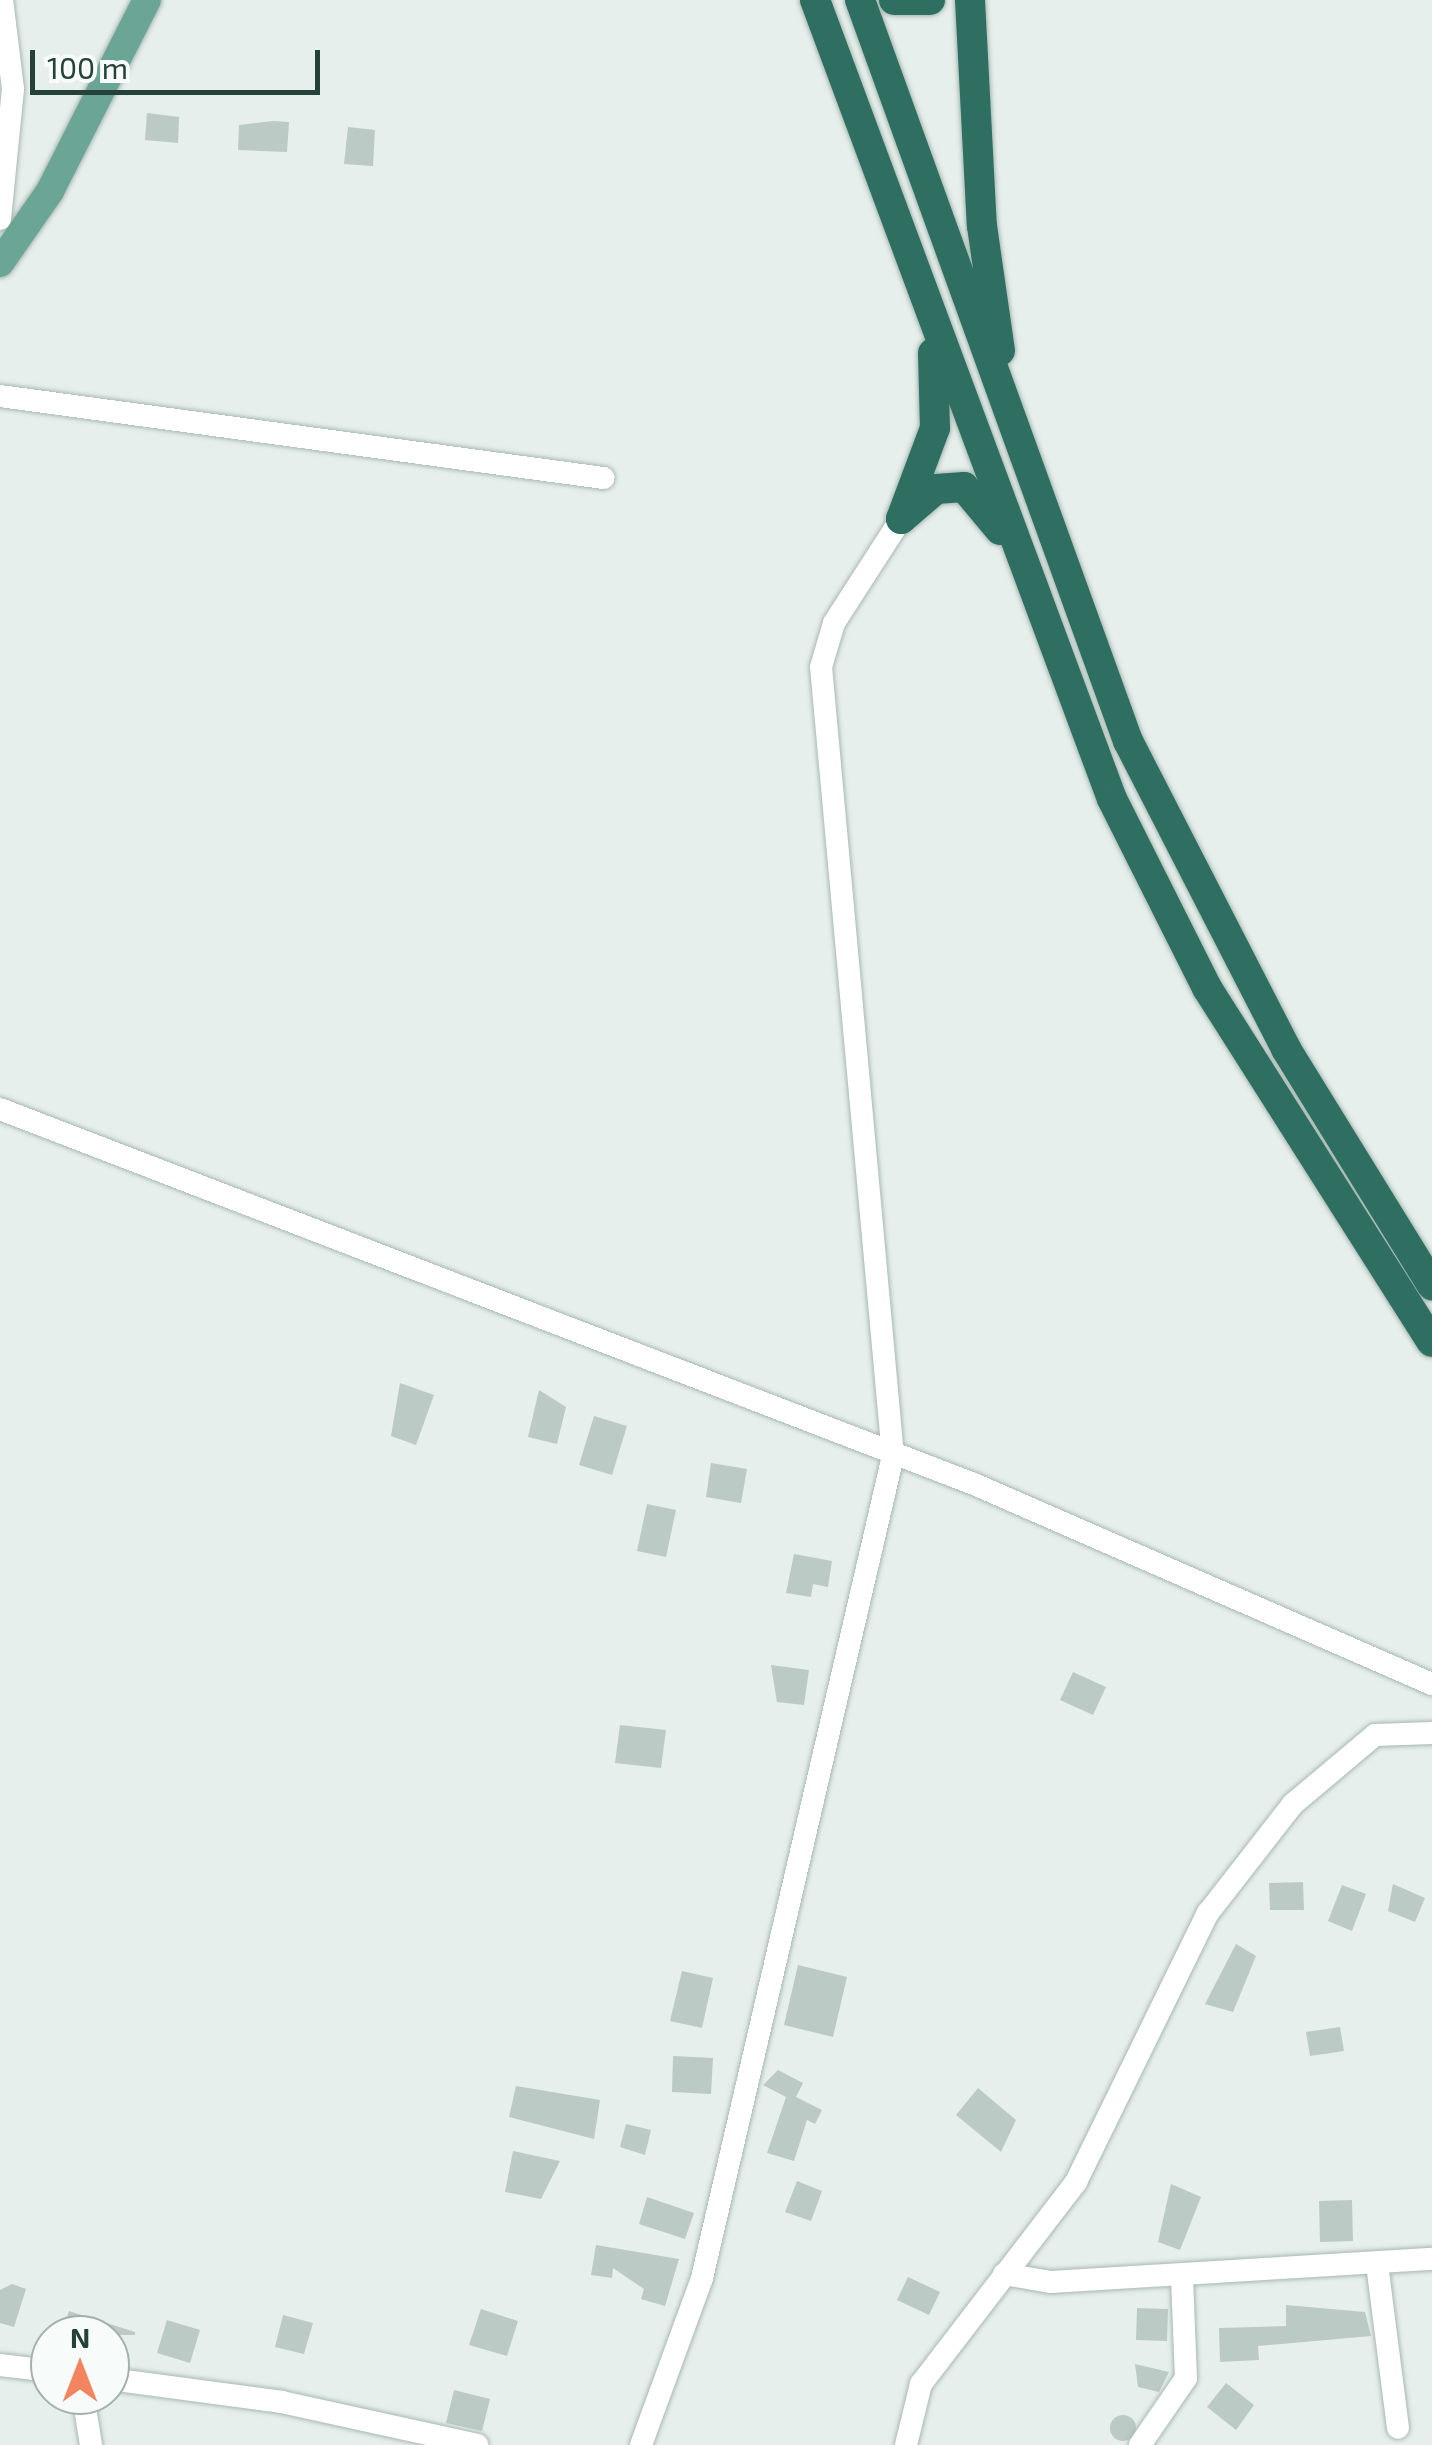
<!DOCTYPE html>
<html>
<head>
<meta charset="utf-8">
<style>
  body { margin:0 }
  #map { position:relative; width:1432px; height:2445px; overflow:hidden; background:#e6efeb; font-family:"Exo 2",sans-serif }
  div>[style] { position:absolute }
  .building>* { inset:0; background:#bbcac4 }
  .round { border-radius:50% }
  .roads { filter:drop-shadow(0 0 2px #a8b8b2) drop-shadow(0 0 2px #a8b8b2) }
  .minor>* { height:22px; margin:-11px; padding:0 11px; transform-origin:11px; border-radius:11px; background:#fff }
  .major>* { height:28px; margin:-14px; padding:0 14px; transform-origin:14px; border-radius:14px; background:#6aa596 }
  .highway>* { height:30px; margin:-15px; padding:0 15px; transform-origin:15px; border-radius:15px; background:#2f6f62 }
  span { translate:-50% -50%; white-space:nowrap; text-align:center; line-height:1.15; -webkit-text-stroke:8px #f7fbf9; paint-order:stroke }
  .north { position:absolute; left:30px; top:2315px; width:100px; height:100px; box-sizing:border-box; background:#f7fbf9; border:2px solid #a3b1ad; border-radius:50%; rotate:0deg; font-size:28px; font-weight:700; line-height:40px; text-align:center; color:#24423a }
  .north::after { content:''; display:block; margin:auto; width:35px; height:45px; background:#f4845f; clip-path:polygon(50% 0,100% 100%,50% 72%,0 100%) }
  .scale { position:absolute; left:30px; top:50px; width:290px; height:45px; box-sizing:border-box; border:5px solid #24423a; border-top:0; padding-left:12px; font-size:30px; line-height:35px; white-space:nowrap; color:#24423a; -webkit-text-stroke:8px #f7fbf9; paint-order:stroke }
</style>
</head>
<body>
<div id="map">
  <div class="building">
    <i style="clip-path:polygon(147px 113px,179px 117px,178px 143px,145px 140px)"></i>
    <i style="clip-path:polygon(273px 121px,289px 122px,287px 152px,238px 150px,239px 125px)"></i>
    <i style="clip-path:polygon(348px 127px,375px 130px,373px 166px,344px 164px)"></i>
    <i style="clip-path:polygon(400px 1383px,434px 1395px,416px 1445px,391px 1436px)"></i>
    <i style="clip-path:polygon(539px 1390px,566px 1407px,557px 1444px,528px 1437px)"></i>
    <i style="clip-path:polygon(594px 1416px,627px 1426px,612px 1475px,579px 1465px)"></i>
    <i style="clip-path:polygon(711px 1463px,747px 1469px,741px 1503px,706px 1497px)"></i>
    <i style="clip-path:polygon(647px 1504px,676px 1510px,666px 1557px,637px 1551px)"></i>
    <i style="clip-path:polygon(794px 1554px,832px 1561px,828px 1587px,813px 1584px,811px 1597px,786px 1593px)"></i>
    <i style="clip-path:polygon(771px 1665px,809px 1670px,804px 1705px,777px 1702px)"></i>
    <i style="clip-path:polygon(1073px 1672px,1106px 1687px,1093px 1715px,1060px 1700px)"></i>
    <i style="clip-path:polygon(620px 1725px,666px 1730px,661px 1768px,615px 1763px)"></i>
    <i style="clip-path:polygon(1303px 1882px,1304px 1910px,1270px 1910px,1269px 1883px)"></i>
    <i style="clip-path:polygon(1393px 1884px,1425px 1898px,1415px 1922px,1388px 1911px)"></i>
    <i style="clip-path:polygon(1342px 1885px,1366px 1894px,1352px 1931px,1328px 1921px)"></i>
    <i style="clip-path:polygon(1236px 1944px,1256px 1956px,1233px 2012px,1205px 2004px)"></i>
    <i style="clip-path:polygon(798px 1965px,847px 1977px,833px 2037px,784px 2025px)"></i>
    <i style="clip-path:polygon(682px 1971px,713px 1978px,702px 2028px,670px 2021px)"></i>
    <i style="clip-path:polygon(1340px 2027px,1344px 2051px,1310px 2056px,1306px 2032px)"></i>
    <i style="clip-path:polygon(673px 2056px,713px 2058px,711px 2094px,672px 2092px)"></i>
    <i style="clip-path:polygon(778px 2070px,803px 2083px,796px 2097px,822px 2110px,815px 2124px,807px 2120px,794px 2161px,767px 2153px,786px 2097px,763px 2085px)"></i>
    <i style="clip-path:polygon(516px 2086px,600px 2100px,594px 2139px,509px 2117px)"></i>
    <i style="clip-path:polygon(978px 2088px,1016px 2120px,1001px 2152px,956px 2115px)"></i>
    <i style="clip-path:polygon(626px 2124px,651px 2130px,645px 2155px,620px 2147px)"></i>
    <i style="clip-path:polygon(513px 2151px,560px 2161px,541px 2199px,505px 2192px)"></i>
    <i style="clip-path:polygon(797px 2181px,822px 2191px,811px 2221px,785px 2212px)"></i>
    <i style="clip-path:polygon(1171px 2184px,1201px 2197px,1180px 2250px,1158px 2242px)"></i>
    <i style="clip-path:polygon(647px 2197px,694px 2213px,685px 2239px,639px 2224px)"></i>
    <i style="clip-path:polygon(1352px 2200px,1353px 2241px,1320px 2242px,1319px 2201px)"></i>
    <i style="clip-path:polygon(596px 2245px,679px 2259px,665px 2306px,641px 2299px,644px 2289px,613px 2268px,612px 2278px,591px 2275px)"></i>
    <i style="clip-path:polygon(908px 2277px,940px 2292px,929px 2315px,897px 2300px)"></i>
    <i style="clip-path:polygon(12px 2284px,26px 2289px,14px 2327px,0 2323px,0 2290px)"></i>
    <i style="clip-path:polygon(1286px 2305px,1365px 2312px,1371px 2336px,1258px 2346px,1259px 2360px,1220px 2362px,1219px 2328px,1286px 2326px)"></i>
    <i style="clip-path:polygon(1137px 2308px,1168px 2309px,1167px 2341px,1136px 2340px)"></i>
    <i style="clip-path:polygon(481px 2309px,518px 2321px,507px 2356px,469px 2345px)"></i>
    <i style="clip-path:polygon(69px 2311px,135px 2332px,135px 2335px,61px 2335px)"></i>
    <i style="clip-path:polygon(283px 2315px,313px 2323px,304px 2354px,275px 2347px)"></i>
    <i style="clip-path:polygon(167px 2320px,200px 2330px,190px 2363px,157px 2353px)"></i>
    <i style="clip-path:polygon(1135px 2364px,1169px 2372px,1159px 2392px,1138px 2387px)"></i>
    <i style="clip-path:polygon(1226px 2383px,1254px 2405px,1236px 2430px,1207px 2407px)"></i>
    <i style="clip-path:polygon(454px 2390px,490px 2399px,482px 2431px,446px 2423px)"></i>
    <i class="round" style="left:1110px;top:2415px;width:26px;height:26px"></i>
  </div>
  <div class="roads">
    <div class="minor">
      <i style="left:0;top:219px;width:131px;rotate:-84.3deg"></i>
      <i style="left:13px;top:89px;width:90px;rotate:-97deg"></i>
      <i style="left:0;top:396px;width:609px;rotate:7.74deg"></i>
      <i style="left:0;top:1109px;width:1044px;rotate:21.06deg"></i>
      <i style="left:974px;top:1484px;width:500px;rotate:23.6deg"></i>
      <i style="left:1377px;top:2264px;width:165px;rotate:82.7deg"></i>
      <i style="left:1004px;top:2274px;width:48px;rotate:9.7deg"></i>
      <i style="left:1051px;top:2282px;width:382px;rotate:-3.5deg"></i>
      <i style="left:0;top:2365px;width:50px;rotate:6.8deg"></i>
      <i style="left:110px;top:2379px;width:174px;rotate:7.6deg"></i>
      <i style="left:282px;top:2402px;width:200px;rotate:12.4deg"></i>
      <i style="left:83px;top:2395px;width:51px;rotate:80.9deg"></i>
      <i style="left:641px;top:2445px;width:178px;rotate:-69.9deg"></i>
      <i style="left:702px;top:2278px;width:844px;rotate:-76.92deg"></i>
      <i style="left:893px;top:1456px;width:792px;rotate:-95.21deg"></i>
      <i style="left:821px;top:667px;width:46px;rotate:-73.5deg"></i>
      <i style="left:834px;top:623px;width:124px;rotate:-57.2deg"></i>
      <i style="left:906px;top:2445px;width:63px;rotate:-76.2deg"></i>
      <i style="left:921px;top:2384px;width:255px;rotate:-52.5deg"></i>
      <i style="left:1076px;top:2182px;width:300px;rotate:-63.9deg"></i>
      <i style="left:1208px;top:1913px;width:138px;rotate:-52.1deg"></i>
      <i style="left:1293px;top:1804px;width:107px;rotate:-40.1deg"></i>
      <i style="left:1375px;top:1735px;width:57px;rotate:-2deg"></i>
      <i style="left:1140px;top:2445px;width:81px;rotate:-55.5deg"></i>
      <i style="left:1186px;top:2378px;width:101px;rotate:-92.3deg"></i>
    </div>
    <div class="major">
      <i style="left:0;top:263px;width:88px;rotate:-55.2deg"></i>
      <i style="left:50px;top:191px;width:214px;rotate:-63.1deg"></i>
    </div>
    <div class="highway">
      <i style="left:815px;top:0;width:852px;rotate:69.61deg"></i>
      <i style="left:1112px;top:799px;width:212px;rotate:63.3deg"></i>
      <i style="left:1207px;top:988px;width:419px;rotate:57.6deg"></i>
      <i style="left:860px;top:0;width:788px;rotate:70.12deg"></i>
      <i style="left:1128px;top:741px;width:346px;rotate:62.8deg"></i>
      <i style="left:1286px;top:1049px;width:278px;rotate:58.3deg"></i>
      <i style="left:894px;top:0;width:36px"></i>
      <i style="left:970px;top:0;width:226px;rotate:87deg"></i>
      <i style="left:982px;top:226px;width:126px;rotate:81.8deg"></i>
      <i style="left:933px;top:353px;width:75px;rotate:88.5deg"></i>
      <i style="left:935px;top:428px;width:97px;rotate:110.5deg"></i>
      <i style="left:901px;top:519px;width:46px;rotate:-40.6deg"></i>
      <i style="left:936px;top:489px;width:28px;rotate:-4deg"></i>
      <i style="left:964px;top:487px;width:56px;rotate:50.1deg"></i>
    </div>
  </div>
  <div class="north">N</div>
  <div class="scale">100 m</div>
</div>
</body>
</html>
